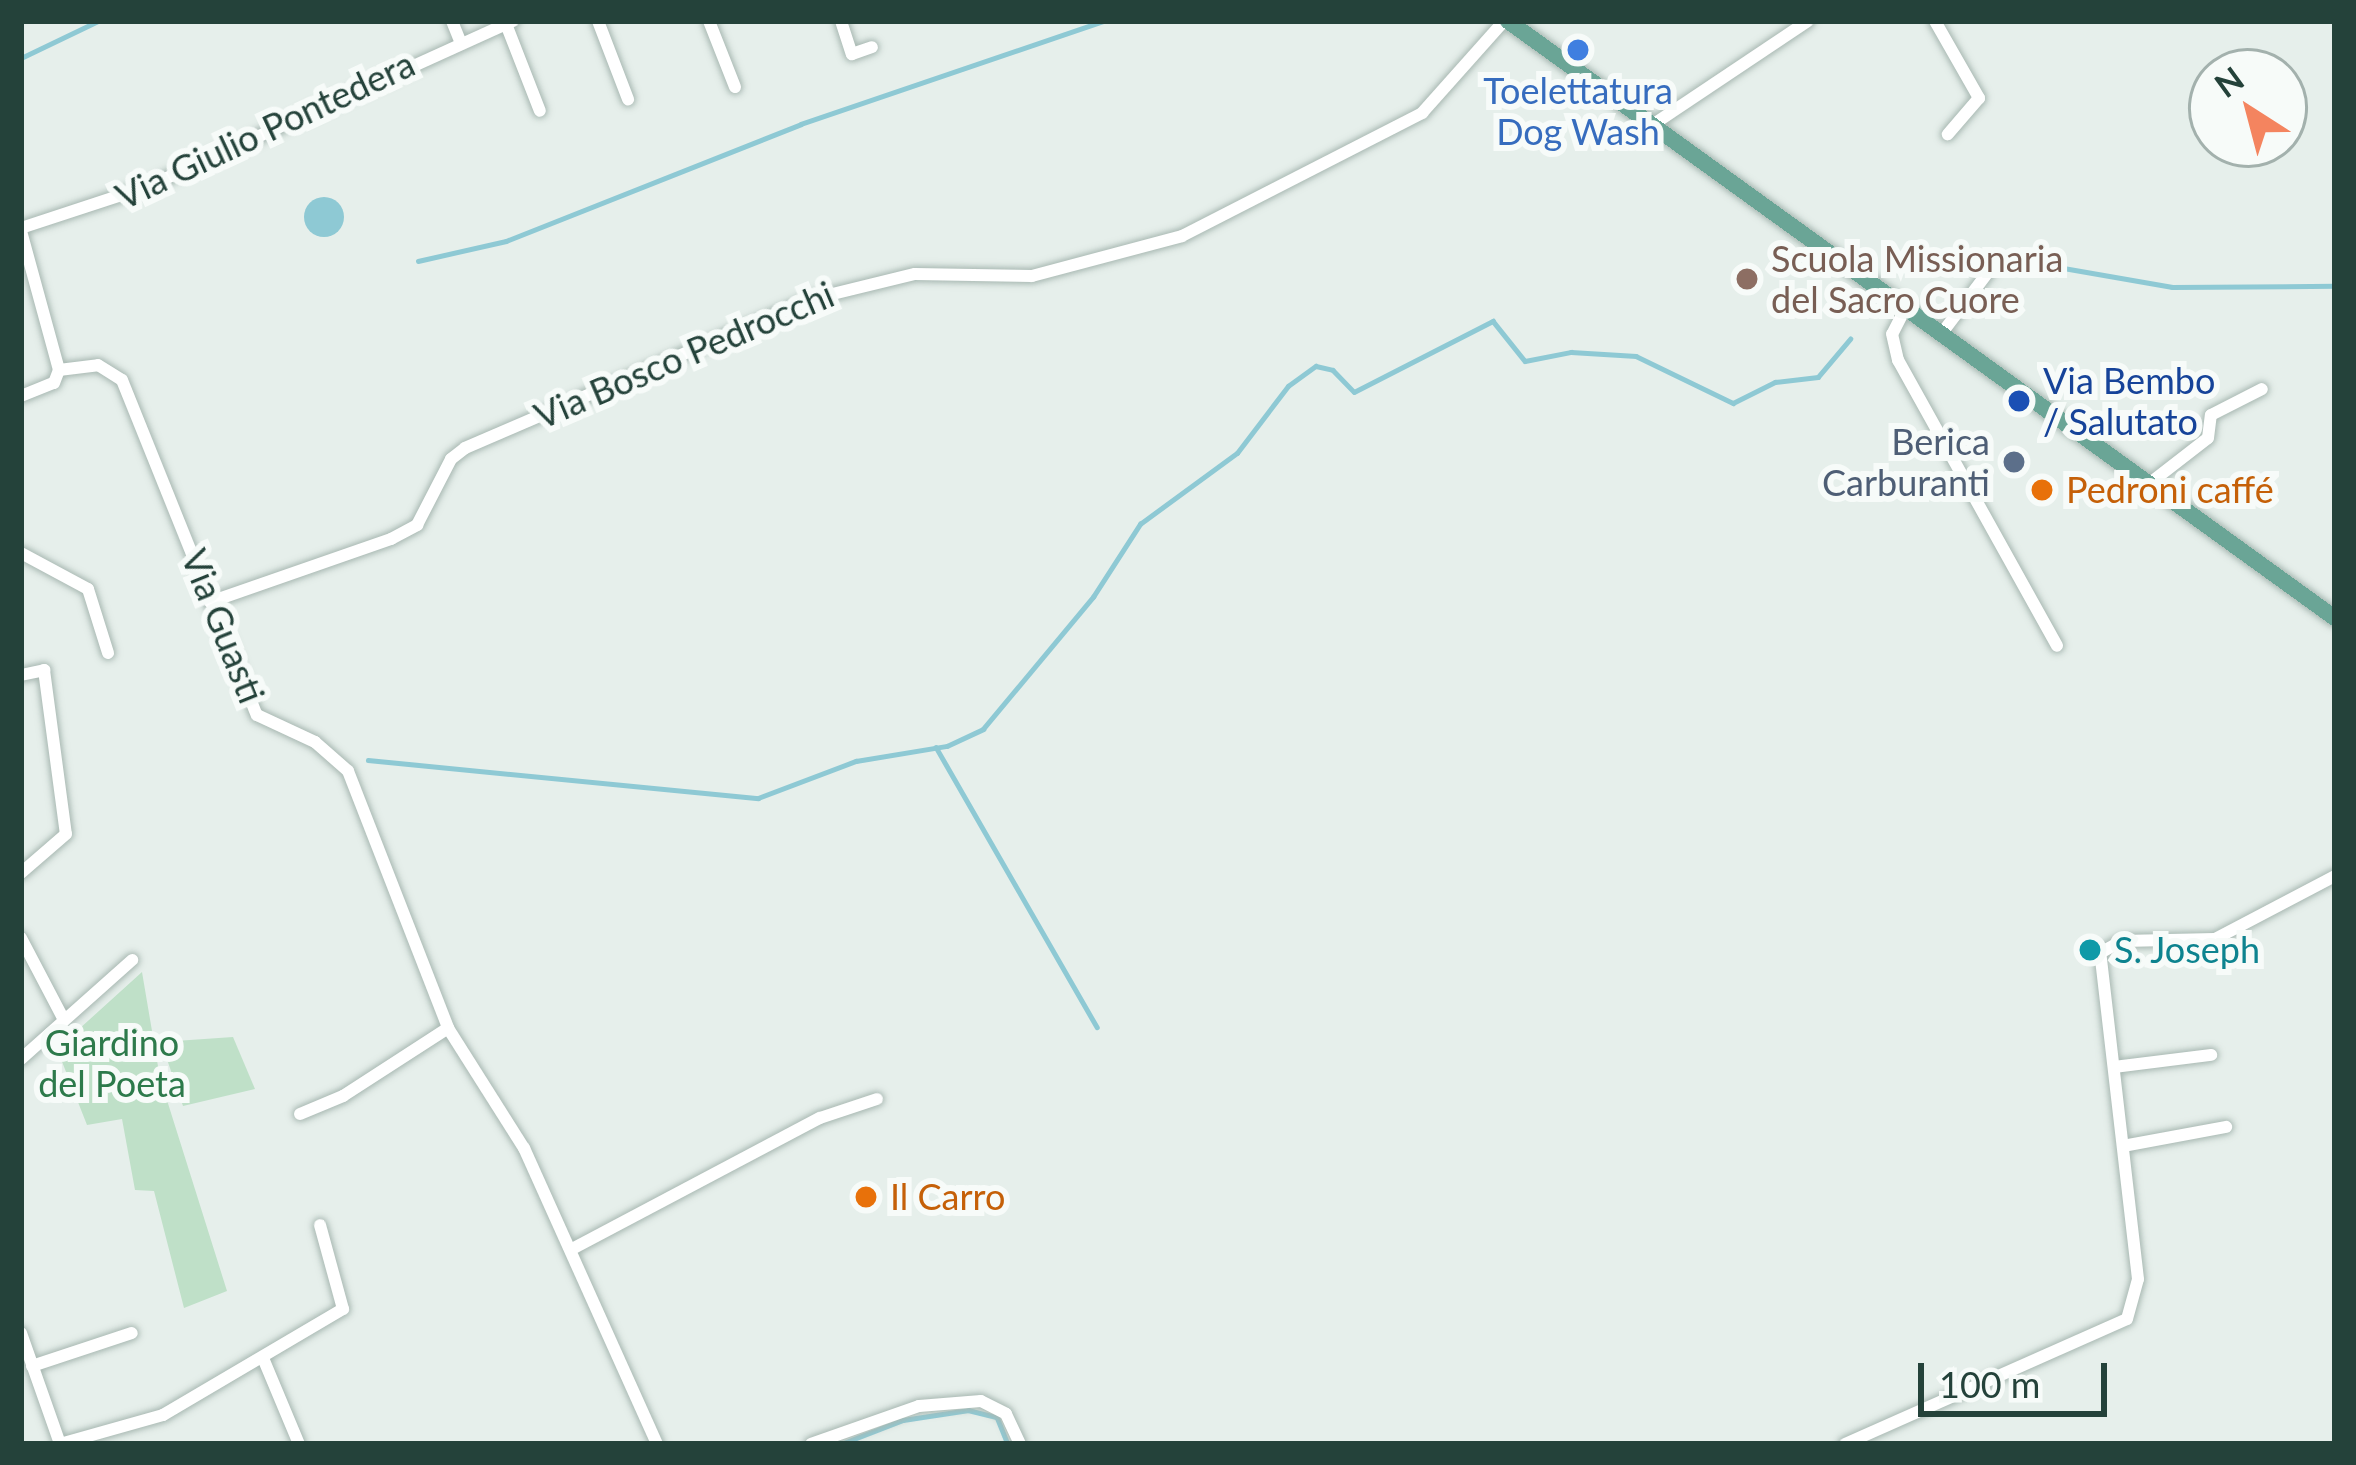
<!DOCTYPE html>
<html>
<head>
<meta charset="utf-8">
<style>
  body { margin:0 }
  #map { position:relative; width:2356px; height:1465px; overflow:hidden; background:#e6efeb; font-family:Lato,sans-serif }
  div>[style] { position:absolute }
  .green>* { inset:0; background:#bfe0c8 }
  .water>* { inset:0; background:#8ec9d4 }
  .round { border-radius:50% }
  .stream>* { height:4.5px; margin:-2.25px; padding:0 2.25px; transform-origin:2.25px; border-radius:2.25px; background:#8ec9d4 }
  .roads { filter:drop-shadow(0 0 3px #a8b8b2) drop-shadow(0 0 3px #a8b8b2) }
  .minor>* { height:12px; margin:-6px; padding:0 6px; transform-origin:6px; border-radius:6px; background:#fff }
  .major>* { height:16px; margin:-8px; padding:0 8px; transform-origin:8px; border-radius:8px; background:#6aa596 }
  .dots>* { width:33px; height:33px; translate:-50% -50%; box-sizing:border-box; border:6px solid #f7fbf9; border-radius:50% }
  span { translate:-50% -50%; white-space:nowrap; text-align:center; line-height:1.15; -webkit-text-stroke:12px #f7fbf9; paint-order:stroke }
  .shop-label { font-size:36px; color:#366cbe }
  .street-label { font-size:36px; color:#24423a }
  .education-label { font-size:36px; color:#785e54 }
  .left { translate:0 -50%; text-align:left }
  .transit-label { font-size:36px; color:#164399 }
  .service-label { font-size:36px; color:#4e5e75 }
  .right { translate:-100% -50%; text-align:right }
  .food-label { font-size:36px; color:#c56008 }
  .culture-label { font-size:36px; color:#0d838f }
  .park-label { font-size:36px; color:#2d7a4b }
  .frame { position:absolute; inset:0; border:24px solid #24423a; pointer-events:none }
  .north { position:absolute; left:2188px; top:48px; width:120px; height:120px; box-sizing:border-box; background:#f7fbf9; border:3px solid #a3b1ad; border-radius:50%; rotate:324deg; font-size:33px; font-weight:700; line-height:48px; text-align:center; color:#24423a }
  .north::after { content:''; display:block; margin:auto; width:42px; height:54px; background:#f4845f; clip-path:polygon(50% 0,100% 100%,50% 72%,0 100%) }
  .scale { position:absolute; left:1918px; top:1363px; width:189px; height:54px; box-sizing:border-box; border:6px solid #24423a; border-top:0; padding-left:15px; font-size:36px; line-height:42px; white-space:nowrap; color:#24423a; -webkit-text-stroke:9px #f7fbf9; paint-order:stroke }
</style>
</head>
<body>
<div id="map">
  <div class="green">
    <i style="clip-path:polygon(142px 972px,160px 1078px,227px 1291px,184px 1308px,154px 1191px,135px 1190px,122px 1119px,87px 1125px,57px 1049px)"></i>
    <i style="clip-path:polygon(233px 1037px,255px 1089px,183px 1106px,161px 1042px)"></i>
  </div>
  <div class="water">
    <i class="round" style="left:304px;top:197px;width:40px;height:40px"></i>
  </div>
  <div class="stream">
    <i style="left:21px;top:58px;width:85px;rotate:-25.7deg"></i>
    <i style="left:418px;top:261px;width:90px;rotate:-12.8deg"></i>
    <i style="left:506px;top:241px;width:317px;rotate:-21.6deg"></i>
    <i style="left:801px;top:124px;width:320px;rotate:-18.8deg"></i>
    <i style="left:2052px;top:266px;width:122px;rotate:9.9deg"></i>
    <i style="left:2172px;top:287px;width:163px;rotate:-0.4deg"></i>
    <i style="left:936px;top:747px;width:323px;rotate:60.1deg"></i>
    <i style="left:368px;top:760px;width:392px;rotate:5.6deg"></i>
    <i style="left:758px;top:798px;width:105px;rotate:-20.7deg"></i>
    <i style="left:856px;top:761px;width:92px;rotate:-9.4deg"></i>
    <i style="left:947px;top:746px;width:40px;rotate:-25deg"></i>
    <i style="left:983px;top:729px;width:172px;rotate:-50.2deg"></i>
    <i style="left:1093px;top:597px;width:87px;rotate:-57.2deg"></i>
    <i style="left:1140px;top:524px;width:120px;rotate:-36.2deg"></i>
    <i style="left:1237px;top:453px;width:84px;rotate:-52.7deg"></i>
    <i style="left:1288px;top:386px;width:34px;rotate:-36deg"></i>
    <i style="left:1316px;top:366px;width:17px;rotate:13deg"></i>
    <i style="left:1333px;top:370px;width:30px;rotate:46deg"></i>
    <i style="left:1354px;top:392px;width:156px;rotate:-27.1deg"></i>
    <i style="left:1493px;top:321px;width:51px;rotate:51.3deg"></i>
    <i style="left:1525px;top:361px;width:47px;rotate:-11.1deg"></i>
    <i style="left:1571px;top:352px;width:65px;rotate:3.5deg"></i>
    <i style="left:1636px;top:356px;width:108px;rotate:25.9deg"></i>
    <i style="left:1733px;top:403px;width:47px;rotate:-26.6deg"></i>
    <i style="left:1775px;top:382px;width:43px;rotate:-6.6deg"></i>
    <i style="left:1818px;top:377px;width:50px;rotate:-49.9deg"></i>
    <i style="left:841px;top:1444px;width:66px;rotate:-21.2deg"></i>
    <i style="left:903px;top:1420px;width:66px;rotate:-8.7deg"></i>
    <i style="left:968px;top:1410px;width:30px;rotate:14deg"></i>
    <i style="left:997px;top:1417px;width:29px;rotate:68deg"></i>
  </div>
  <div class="roads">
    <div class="minor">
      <i style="left:452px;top:21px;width:22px;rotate:68deg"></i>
      <i style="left:598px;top:21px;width:84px;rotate:69deg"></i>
      <i style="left:709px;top:21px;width:71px;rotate:68.5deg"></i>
      <i style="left:841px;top:21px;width:35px;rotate:72deg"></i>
      <i style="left:852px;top:54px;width:21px;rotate:-19deg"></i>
      <i style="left:1935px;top:21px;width:89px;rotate:60.3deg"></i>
      <i style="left:1979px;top:98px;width:48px;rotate:130.7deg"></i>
      <i style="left:506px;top:24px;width:93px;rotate:68.7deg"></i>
      <i style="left:1654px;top:124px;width:185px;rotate:-33.8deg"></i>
      <i style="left:21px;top:228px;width:135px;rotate:-18.2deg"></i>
      <i style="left:149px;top:186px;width:400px;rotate:-24.4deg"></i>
      <i style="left:21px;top:231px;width:144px;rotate:74.7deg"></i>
      <i style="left:1906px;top:307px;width:30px;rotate:117deg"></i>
      <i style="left:1892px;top:334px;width:27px;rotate:77deg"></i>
      <i style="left:1898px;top:360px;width:327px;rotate:60.9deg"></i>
      <i style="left:1942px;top:333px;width:83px;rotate:-52.9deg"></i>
      <i style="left:59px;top:370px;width:39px;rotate:-7deg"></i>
      <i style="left:98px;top:365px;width:28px;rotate:32deg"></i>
      <i style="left:122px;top:380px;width:361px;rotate:68.1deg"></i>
      <i style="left:257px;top:715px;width:64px;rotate:25deg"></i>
      <i style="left:315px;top:742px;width:44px;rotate:41.3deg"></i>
      <i style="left:348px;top:771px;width:276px;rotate:68.7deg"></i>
      <i style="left:448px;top:1028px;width:142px;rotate:57.7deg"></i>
      <i style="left:524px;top:1148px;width:325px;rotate:65.8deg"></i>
      <i style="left:21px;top:396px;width:35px;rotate:-22deg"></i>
      <i style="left:54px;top:383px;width:14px;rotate:-69deg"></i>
      <i style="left:2150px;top:483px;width:73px;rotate:-37.8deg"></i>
      <i style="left:2208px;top:438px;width:23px;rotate:-83deg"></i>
      <i style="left:2211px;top:415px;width:57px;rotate:-27deg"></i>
      <i style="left:21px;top:553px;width:76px;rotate:28.2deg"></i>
      <i style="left:88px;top:589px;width:67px;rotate:72.6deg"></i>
      <i style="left:210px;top:602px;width:192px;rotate:-19.2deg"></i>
      <i style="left:391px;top:539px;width:30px;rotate:-28deg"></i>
      <i style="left:417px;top:525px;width:74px;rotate:-62.7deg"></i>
      <i style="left:451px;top:459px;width:18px;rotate:-38deg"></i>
      <i style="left:465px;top:448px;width:374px;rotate:-23.3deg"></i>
      <i style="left:808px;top:300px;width:110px;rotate:-13.7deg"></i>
      <i style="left:915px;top:274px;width:117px;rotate:1deg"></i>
      <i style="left:1032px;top:276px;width:155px;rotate:-14.9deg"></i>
      <i style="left:1182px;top:236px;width:270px;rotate:-27.1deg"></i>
      <i style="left:1422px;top:113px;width:123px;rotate:-48.3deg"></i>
      <i style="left:21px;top:675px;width:24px;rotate:-12deg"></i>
      <i style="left:44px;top:670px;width:165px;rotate:82.4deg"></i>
      <i style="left:66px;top:834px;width:60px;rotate:139.1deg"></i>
      <i style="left:21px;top:938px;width:88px;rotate:62.3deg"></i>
      <i style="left:21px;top:1059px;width:149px;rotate:-41.7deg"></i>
      <i style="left:2114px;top:1067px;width:98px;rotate:-7.1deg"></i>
      <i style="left:300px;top:1114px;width:47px;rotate:-22.7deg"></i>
      <i style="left:343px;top:1096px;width:125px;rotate:-32.9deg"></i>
      <i style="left:2123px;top:1146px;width:105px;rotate:-10.5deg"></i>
      <i style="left:574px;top:1248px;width:278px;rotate:-27.9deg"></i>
      <i style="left:820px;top:1118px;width:60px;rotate:-18.4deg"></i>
      <i style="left:21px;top:1333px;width:118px;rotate:70.6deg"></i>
      <i style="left:263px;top:1358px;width:93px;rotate:67.3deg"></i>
      <i style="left:32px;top:1366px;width:105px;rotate:-18.3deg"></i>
      <i style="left:60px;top:1444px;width:107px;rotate:-15.7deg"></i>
      <i style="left:163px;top:1415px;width:209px;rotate:-30.5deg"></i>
      <i style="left:343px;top:1309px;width:87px;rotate:-105.3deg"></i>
      <i style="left:811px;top:1444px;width:114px;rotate:-19.4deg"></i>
      <i style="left:919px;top:1406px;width:62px;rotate:-4.6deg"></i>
      <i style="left:981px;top:1401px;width:28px;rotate:27deg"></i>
      <i style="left:1006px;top:1414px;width:33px;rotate:65deg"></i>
      <i style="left:1845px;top:1444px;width:308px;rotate:-23.9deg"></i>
      <i style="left:2127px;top:1319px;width:41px;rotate:-74.6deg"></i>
      <i style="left:2138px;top:1279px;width:328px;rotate:-96.6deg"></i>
      <i style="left:2100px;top:953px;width:25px;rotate:-29deg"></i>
      <i style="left:2122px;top:941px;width:93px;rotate:-1.2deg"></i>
      <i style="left:2215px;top:939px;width:136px;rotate:-27.7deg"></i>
    </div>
    <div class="major">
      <i style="left:1508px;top:21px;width:1020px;rotate:35.83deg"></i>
    </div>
  </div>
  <div class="dots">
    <i style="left:1578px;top:50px;background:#3f7fe0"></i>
    <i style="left:1747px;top:279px;background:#8d6e63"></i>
    <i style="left:2019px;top:401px;background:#1a4fb4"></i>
    <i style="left:2014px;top:462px;background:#5c6f8a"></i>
    <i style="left:2042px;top:490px;background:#e8710a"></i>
    <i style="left:2090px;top:950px;background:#0f9aa8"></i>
    <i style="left:866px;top:1197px;background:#e8710a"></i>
  </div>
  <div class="shop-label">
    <span style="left:1578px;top:111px">Toelettatura<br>Dog Wash</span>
  </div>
  <div class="street-label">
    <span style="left:265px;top:130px;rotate:-25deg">Via Giulio Pontedera</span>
    <span style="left:684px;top:355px;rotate:-23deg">Via Bosco Pedrocchi</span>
    <span style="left:223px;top:626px;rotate:68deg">Via Guasti</span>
  </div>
  <div class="education-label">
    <span class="left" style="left:1771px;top:279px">Scuola Missionaria<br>del Sacro Cuore</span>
  </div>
  <div class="transit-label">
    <span class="left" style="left:2043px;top:401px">Via Bembo<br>/ Salutato</span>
  </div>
  <div class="service-label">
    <span class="right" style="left:1990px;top:462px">Berica<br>Carburanti</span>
  </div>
  <div class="food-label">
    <span class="left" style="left:2066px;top:490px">Pedroni caffé</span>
    <span class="left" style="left:890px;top:1197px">Il Carro</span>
  </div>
  <div class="culture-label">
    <span class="left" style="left:2114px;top:950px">S. Joseph</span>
  </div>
  <div class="park-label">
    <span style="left:112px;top:1063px">Giardino<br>del Poeta</span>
  </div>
  <div class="frame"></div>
  <div class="north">N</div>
  <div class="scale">100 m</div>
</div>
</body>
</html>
